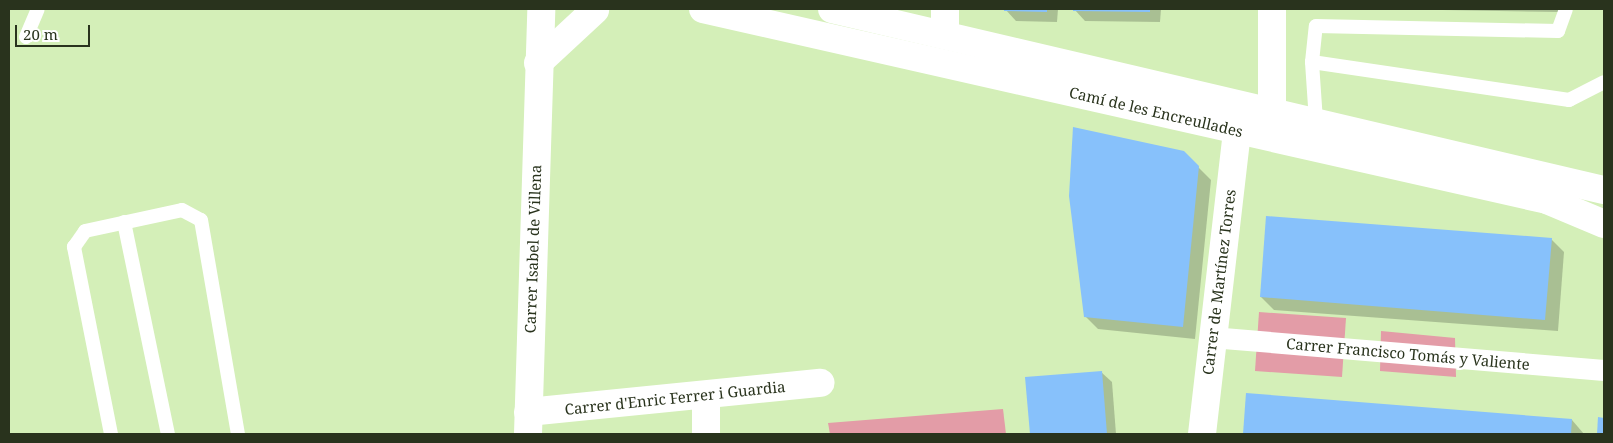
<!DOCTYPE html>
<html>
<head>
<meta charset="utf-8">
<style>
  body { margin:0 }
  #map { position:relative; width:1613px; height:443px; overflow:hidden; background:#d4efb8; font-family:"Noto Serif",serif }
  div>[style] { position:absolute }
  .green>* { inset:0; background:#e39ca7 }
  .shadow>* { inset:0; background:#0003 }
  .building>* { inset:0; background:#87c1fb }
  .service>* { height:14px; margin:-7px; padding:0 7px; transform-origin:7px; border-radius:7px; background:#fff }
  .pedestrian>* { height:21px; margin:-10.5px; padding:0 10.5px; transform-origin:10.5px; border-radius:10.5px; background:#fff }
  .minor>* { height:28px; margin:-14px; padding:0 14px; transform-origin:14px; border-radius:14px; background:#fff }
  span { translate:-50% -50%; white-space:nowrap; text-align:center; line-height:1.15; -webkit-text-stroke:5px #fff; paint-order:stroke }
  .street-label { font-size:15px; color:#29331d }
  .frame { position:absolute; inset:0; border:10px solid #29331d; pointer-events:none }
  .scale { position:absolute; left:15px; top:25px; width:75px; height:22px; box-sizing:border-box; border:2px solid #29331d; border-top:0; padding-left:6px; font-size:15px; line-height:18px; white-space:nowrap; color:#29331d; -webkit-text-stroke:4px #fff; paint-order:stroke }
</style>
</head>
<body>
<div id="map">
  <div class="green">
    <i style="clip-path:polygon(1259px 312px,1346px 318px,1342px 377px,1255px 371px)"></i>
    <i style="clip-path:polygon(1381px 331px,1455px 338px,1456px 377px,1380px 371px)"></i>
    <i style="clip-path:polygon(1003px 409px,1006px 434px,830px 434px,828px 423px)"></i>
  </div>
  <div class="shadow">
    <i style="clip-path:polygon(1005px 9px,1058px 9px,1057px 22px,1016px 21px)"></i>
    <i style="clip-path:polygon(1074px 9px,1161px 9px,1160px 22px,1085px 21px)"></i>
    <i style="clip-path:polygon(1386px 9px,1560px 9px,1560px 12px)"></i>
    <i style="clip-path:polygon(1183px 152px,1211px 180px,1195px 339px,1098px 329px,1085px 316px)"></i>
    <i style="clip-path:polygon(1551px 239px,1564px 252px,1558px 331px,1274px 310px,1261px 297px)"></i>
    <i style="clip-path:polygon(1101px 372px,1112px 382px,1116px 434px,1031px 434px,1026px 378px)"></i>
    <i style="clip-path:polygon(1247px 394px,1572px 420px,1584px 434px,1244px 434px)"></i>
  </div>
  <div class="building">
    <i style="clip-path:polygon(1004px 9px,1047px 9px,1047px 12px,1004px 11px)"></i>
    <i style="clip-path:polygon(1073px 9px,1150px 9px,1150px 12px,1073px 11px)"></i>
    <i style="clip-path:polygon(1073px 127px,1184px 151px,1199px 166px,1183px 327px,1084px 317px,1069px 196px)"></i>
    <i style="clip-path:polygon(1266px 216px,1552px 238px,1545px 320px,1260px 297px)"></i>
    <i style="clip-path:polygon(1102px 371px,1107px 434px,1030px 434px,1025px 377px)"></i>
    <i style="clip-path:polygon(1246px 393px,1572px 419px,1571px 434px,1243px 434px)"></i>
    <i style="clip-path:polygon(1598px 417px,1604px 418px,1604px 434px,1597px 434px)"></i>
  </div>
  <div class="service">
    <i style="left:26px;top:37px;width:30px;rotate:-67deg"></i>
    <i style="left:1312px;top:62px;width:260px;rotate:8.4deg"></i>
    <i style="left:1569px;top:100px;width:39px;rotate:-27deg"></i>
    <i style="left:1316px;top:121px;width:59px;rotate:-93.9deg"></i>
    <i style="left:1312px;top:62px;width:36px;rotate:-84deg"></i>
    <i style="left:1316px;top:26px;width:242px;rotate:1.2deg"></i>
    <i style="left:1558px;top:31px;width:23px;rotate:-70deg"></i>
    <i style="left:124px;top:222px;width:217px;rotate:78.3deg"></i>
    <i style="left:111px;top:434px;width:191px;rotate:-101.2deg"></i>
    <i style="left:74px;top:247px;width:19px;rotate:-55deg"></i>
    <i style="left:85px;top:231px;width:99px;rotate:-12.2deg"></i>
    <i style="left:182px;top:210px;width:21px;rotate:28deg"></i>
    <i style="left:201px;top:220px;width:217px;rotate:80.2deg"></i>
  </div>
  <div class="pedestrian">
    <i style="left:1211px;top:337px;width:394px;rotate:4.8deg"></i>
  </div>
  <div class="minor">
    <i style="left:703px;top:9px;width:865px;rotate:12.75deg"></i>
    <i style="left:1547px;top:200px;width:62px;rotate:22.8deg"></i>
    <i style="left:832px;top:9px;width:793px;rotate:13.2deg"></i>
    <i style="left:945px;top:34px;width:25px;rotate:-90deg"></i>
    <i style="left:538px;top:63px;width:78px;rotate:-42.9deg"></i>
    <i style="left:1272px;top:111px;width:102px;rotate:-90deg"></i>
    <i style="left:528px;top:412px;width:294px;rotate:-5.7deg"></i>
    <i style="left:528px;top:434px;width:425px;rotate:-88.2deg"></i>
    <i style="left:706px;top:434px;width:37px;rotate:-90deg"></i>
    <i style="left:1202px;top:434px;width:306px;rotate:-83.4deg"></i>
  </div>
  <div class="street-label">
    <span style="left:1156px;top:112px;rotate:13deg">Camí de les Encreullades</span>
    <span style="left:533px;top:249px;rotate:-88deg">Carrer Isabel de Villena</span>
    <span style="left:1219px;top:282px;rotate:-83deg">Carrer de Martínez Torres</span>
    <span style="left:1408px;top:354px;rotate:5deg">Carrer Francisco Tomás y Valiente</span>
    <span style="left:675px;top:398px;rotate:-6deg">Carrer d'Enric Ferrer i Guardia</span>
  </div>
  <div class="frame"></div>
  <div class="scale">20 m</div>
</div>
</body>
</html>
